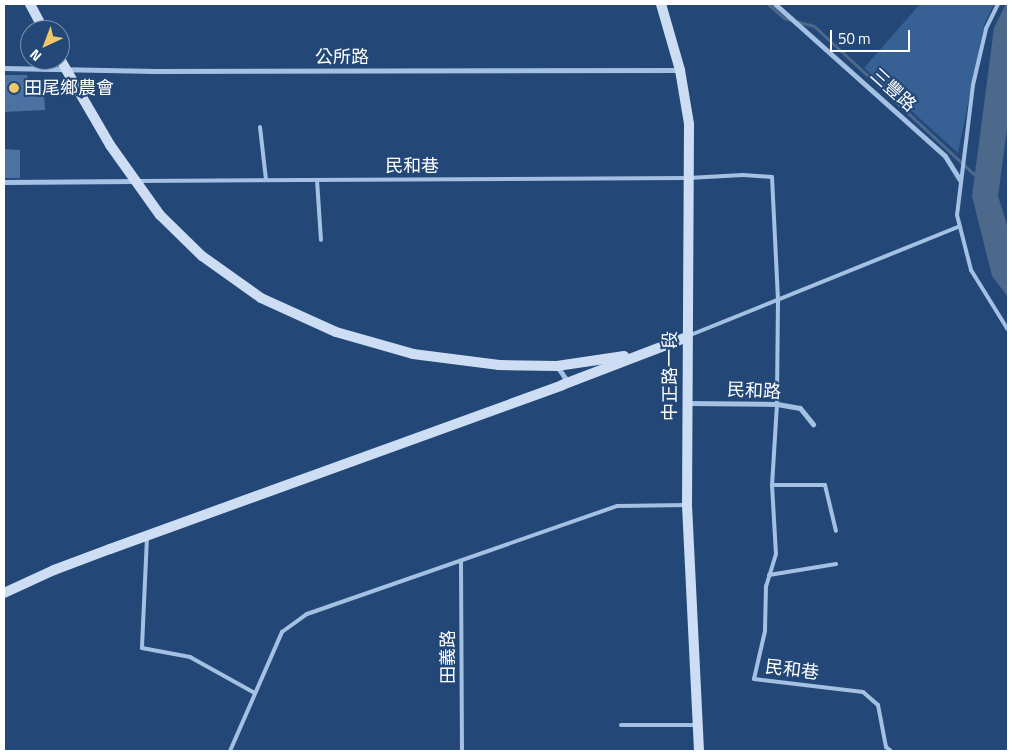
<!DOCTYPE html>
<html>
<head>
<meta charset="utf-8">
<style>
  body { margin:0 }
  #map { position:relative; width:1012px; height:755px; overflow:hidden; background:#234878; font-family:"Titillium Web","Noto Sans TC",sans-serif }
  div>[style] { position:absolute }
  .green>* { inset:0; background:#376195 }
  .water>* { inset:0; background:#4c688b }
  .stream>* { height:3px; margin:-1.5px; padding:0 1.5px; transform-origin:1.5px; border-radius:1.5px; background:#4c688b }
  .building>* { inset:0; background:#4b72a2 }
  .lane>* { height:4px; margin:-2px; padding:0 2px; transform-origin:2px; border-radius:2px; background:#a4c1e4 }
  .street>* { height:5px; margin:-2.5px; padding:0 2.5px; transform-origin:2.5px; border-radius:2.5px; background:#a4c1e4 }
  .secondary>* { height:10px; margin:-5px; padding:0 5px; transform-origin:5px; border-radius:5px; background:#cddef4 }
  .dots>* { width:14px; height:14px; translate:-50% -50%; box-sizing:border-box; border:2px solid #234878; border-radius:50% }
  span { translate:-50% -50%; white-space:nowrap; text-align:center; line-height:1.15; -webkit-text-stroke:4px #234878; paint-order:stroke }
  .street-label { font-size:18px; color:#fff }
  .poi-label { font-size:18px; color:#fff }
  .left { translate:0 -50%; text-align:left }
  .frame { position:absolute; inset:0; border:5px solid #fff; pointer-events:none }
  .north { position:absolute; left:20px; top:20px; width:50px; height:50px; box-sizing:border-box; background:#234878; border:1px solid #7b91ae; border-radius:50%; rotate:223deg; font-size:14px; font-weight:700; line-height:20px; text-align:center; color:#fff }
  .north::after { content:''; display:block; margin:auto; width:18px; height:22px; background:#eec868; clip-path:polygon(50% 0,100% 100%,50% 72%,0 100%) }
  .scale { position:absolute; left:830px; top:30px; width:80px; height:22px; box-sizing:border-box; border:2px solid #fff; border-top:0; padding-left:6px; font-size:15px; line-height:18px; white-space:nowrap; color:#fff; -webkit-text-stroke:4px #234878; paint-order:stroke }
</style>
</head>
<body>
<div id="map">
  <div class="green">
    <i style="clip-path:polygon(920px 4px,994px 4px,984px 25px,958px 153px,864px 68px)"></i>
  </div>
  <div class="water">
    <i style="clip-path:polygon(1006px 4px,1008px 4px,1008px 121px,998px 196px,1008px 228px,1008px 297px,992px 276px,972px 196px,994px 28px)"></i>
  </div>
  <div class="stream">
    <i style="left:768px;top:4px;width:21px;rotate:41deg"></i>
    <i style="left:784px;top:18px;width:31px;rotate:15deg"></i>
    <i style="left:814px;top:26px;width:222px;rotate:42.8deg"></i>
  </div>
  <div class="building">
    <i style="clip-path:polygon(4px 75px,27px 75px,28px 94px,44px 94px,45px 110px,4px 112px)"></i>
    <i style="clip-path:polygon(4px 149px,20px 150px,20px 178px,4px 178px)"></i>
  </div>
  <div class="lane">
    <i style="left:998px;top:4px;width:28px;rotate:116deg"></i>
    <i style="left:986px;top:29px;width:57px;rotate:103.1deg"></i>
    <i style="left:973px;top:85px;width:131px;rotate:97deg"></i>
    <i style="left:957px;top:215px;width:57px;rotate:75.7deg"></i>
    <i style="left:971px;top:270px;width:70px;rotate:58.3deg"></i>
    <i style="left:260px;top:127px;width:53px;rotate:83.5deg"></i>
    <i style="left:317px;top:180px;width:60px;rotate:86.2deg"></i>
    <i style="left:138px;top:181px;width:550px;rotate:-0.31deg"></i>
    <i style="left:688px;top:178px;width:55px;rotate:-3.1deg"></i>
    <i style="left:743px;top:175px;width:29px;rotate:4deg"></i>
    <i style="left:772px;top:177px;width:123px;rotate:87.2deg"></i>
    <i style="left:778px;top:300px;width:104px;rotate:90.6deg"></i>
    <i style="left:777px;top:404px;width:81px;rotate:93.5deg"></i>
    <i style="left:772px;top:485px;width:69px;rotate:86.7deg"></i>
    <i style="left:776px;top:554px;width:34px;rotate:107deg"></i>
    <i style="left:766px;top:586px;width:45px;rotate:91.3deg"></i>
    <i style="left:765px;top:631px;width:49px;rotate:102.9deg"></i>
    <i style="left:754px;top:679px;width:110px;rotate:6.8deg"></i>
    <i style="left:863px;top:692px;width:20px;rotate:41deg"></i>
    <i style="left:878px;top:705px;width:43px;rotate:79.2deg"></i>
    <i style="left:886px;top:747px;width:6px;rotate:39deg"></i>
    <i style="left:688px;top:336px;width:293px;rotate:-22deg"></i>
    <i style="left:772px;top:485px;width:53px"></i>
    <i style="left:825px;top:485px;width:47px;rotate:76.6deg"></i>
    <i style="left:147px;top:537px;width:111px;rotate:92.6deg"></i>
    <i style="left:142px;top:648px;width:49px;rotate:10.6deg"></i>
    <i style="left:190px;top:657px;width:74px;rotate:29deg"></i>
    <i style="left:461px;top:562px;width:189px;rotate:89.7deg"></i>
    <i style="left:769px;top:575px;width:68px;rotate:-9.3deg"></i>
    <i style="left:621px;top:725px;width:75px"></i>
    <i style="left:230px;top:751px;width:130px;rotate:-66.4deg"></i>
    <i style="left:282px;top:632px;width:31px;rotate:-36deg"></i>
    <i style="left:307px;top:614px;width:328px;rotate:-19.2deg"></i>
    <i style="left:617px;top:506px;width:70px;rotate:-0.8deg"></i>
  </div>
  <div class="street">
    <i style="left:775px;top:4px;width:228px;rotate:41.8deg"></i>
    <i style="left:945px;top:156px;width:28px;rotate:58deg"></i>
    <i style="left:4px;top:68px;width:151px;rotate:1.1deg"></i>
    <i style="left:155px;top:71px;width:525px;rotate:-0.11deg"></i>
    <i style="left:4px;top:182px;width:131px;rotate:-0.4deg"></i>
    <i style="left:557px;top:366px;width:14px;rotate:56deg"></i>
    <i style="left:565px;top:378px;width:8px;rotate:113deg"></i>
    <i style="left:686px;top:403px;width:91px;rotate:0.6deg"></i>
    <i style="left:777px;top:404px;width:23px;rotate:10deg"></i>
    <i style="left:800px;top:408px;width:21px;rotate:51deg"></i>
  </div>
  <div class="secondary">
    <i style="left:30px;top:4px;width:30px;rotate:62deg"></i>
    <i style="left:661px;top:4px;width:69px;rotate:73.9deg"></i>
    <i style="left:680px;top:70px;width:55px;rotate:80.5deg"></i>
    <i style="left:689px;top:124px;width:381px;rotate:90.3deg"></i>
    <i style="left:687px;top:505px;width:246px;rotate:87.2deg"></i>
    <i style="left:60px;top:59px;width:99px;rotate:59.8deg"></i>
    <i style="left:110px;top:145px;width:86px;rotate:54.5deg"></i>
    <i style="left:160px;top:215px;width:59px;rotate:44.3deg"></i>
    <i style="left:202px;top:256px;width:72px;rotate:35.4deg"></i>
    <i style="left:261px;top:298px;width:82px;rotate:24.4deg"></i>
    <i style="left:336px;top:332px;width:80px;rotate:15.9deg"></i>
    <i style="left:413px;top:354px;width:87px;rotate:7.3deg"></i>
    <i style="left:499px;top:365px;width:58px;rotate:1deg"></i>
    <i style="left:557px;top:366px;width:68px;rotate:-8.5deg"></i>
    <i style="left:4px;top:593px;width:55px;rotate:-24.7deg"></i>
    <i style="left:54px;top:570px;width:60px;rotate:-20.6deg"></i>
    <i style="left:110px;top:549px;width:481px;rotate:-19.9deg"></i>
    <i style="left:562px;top:385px;width:134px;rotate:-21deg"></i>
  </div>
  <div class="dots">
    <i style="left:14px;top:88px;background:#eec868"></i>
  </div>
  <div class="street-label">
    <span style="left:342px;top:57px">公所路</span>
    <span style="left:893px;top:90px;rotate:42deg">三豐路</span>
    <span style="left:412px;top:166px">民和巷</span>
    <span style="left:670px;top:376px;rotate:-90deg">中正路一段</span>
    <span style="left:754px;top:391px;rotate:3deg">民和路</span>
    <span style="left:448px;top:657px;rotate:-90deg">田義路</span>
    <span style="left:792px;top:670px;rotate:7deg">民和巷</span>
  </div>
  <div class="poi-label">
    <span class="left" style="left:24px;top:88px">田尾鄉農會</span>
  </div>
  <div class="frame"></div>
  <div class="north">N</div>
  <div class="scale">50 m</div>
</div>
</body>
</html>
